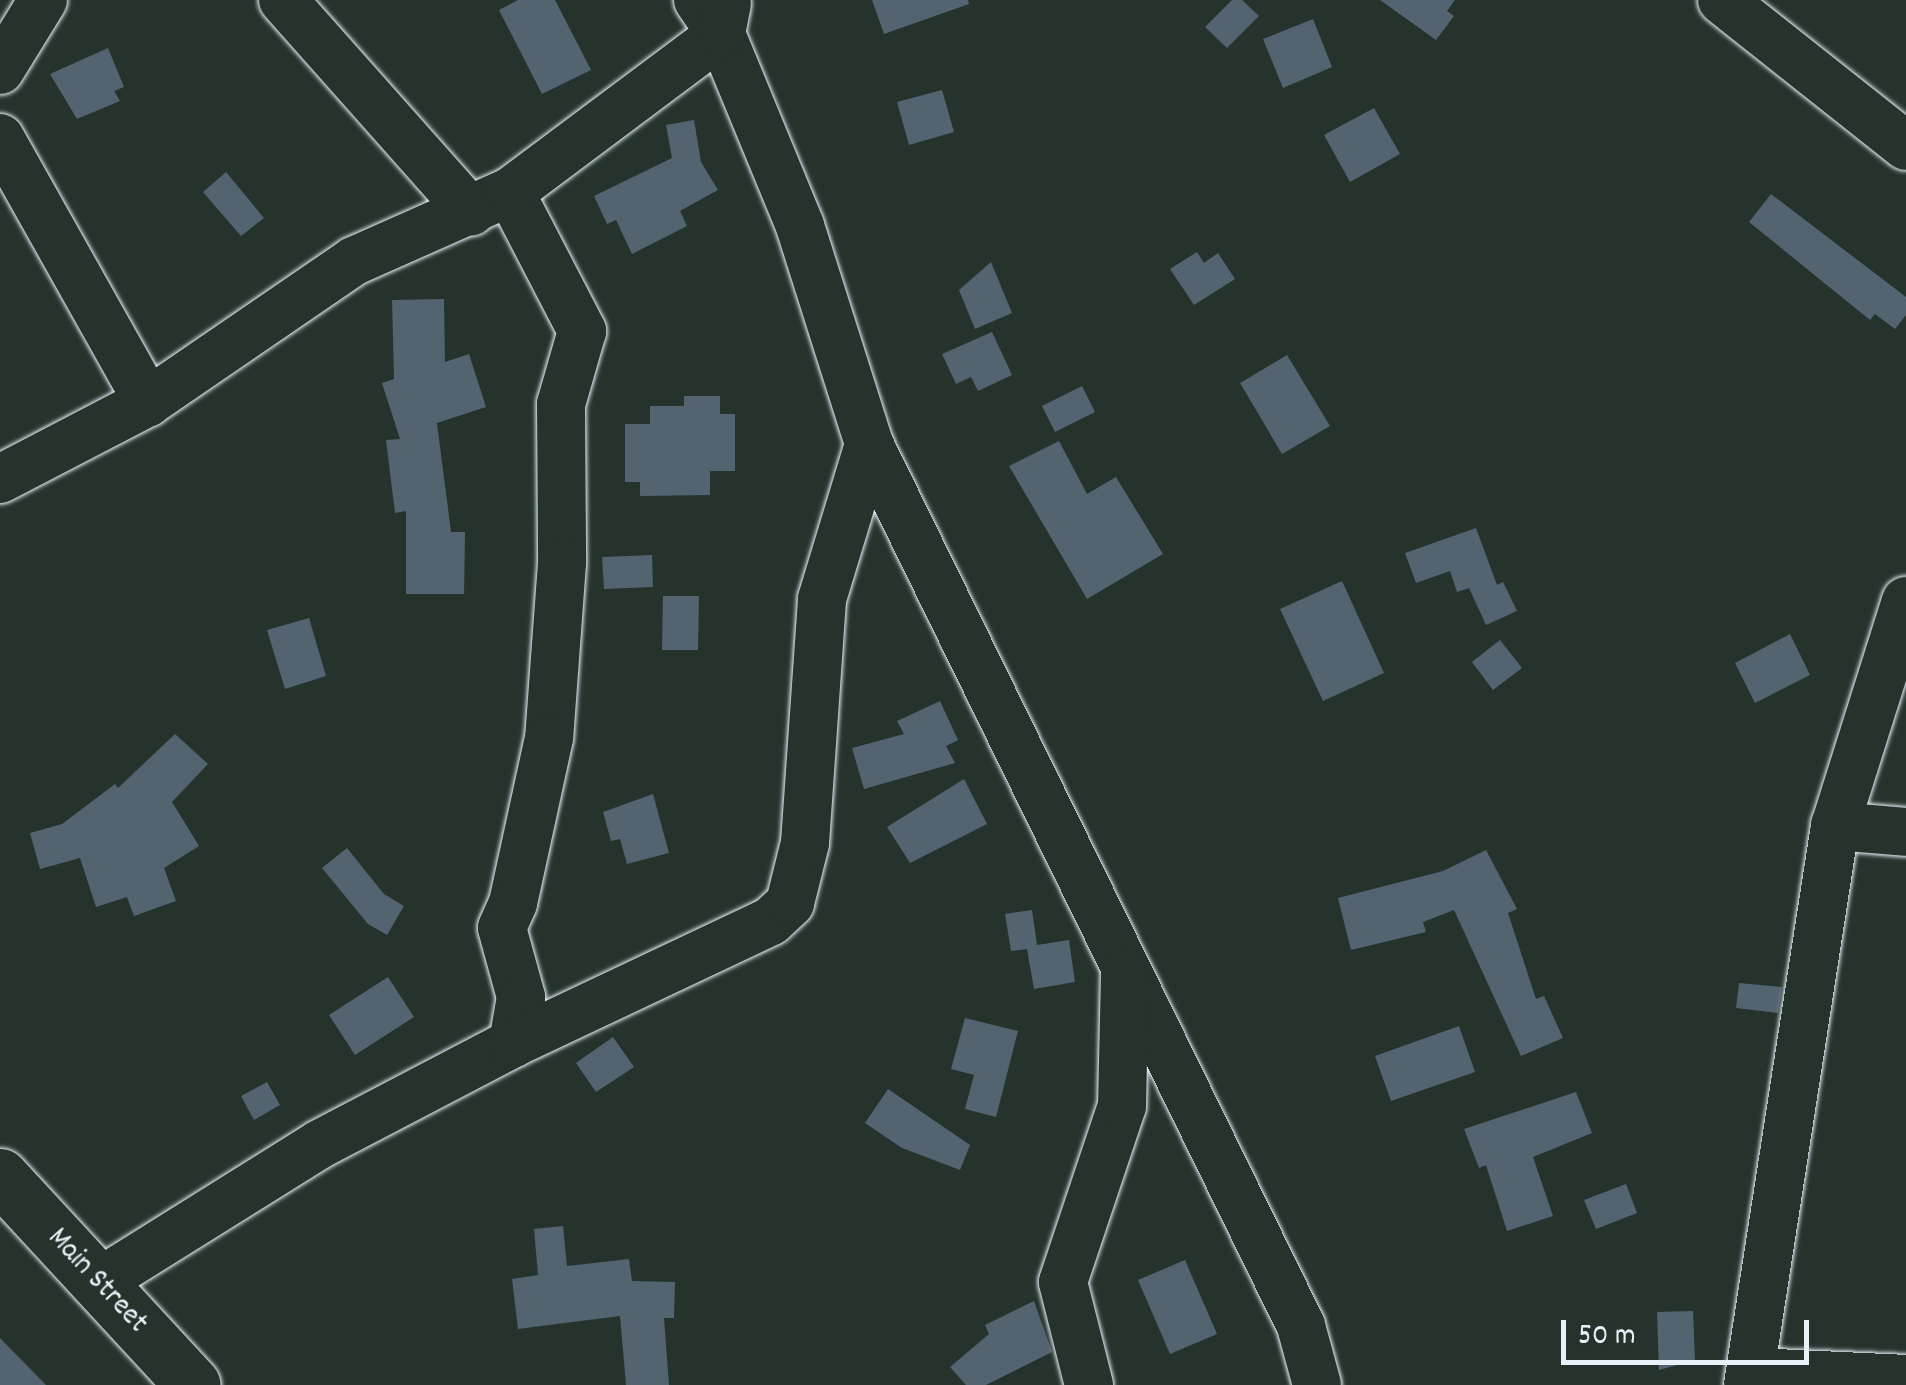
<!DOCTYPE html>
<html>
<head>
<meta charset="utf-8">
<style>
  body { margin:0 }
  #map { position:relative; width:1906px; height:1385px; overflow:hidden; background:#26332d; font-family:Dekko,sans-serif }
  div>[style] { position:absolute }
  .building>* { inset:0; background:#53636f }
  .roads { filter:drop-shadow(0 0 2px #e8f1f8) drop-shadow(0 0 2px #e8f1f8) }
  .minor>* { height:48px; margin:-24px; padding:0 24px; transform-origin:24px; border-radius:24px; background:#26332d }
  .highway>* { height:55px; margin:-27.5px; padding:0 27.5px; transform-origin:27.5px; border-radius:27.5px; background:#26332d }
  span { translate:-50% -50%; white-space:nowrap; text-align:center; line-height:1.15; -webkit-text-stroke:9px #26332d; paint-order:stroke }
  .street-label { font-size:30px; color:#e8f1f8 }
  .scale { position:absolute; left:1561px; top:1320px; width:248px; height:45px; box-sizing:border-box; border:5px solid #e8f1f8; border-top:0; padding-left:12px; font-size:30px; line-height:35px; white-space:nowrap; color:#e8f1f8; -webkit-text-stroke:8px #26332d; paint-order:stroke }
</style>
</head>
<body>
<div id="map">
  <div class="building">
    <i style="clip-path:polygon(518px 0,555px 0,591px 70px,542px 94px,499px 10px)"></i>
    <i style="clip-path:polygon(872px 0,968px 0,969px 4px,884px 34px)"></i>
    <i style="clip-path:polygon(1232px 0,1242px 0,1259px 16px,1227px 48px,1205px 27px)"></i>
    <i style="clip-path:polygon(1380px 0,1455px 0,1447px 11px,1454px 16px,1436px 40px)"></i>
    <i style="clip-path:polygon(1313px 19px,1332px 67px,1283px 88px,1263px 39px)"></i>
    <i style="clip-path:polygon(108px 48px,124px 87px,114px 91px,120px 101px,77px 119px,50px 74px)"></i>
    <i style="clip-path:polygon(942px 90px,954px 132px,909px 145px,897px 102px)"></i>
    <i style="clip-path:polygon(1374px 108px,1400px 154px,1350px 182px,1324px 135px)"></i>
    <i style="clip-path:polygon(694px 120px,701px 162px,718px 190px,680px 211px,687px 226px,632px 254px,616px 220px,607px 224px,594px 196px,672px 158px,666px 125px)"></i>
    <i style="clip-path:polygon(226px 172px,264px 218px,241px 236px,203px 192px)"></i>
    <i style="clip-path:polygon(1771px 194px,1906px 297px,1906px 315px,1895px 329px,1875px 314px,1870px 320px,1749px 222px)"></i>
    <i style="clip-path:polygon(1197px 252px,1204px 263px,1218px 253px,1235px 279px,1194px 305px,1170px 269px)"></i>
    <i style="clip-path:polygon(991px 262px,1012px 313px,975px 329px,959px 290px)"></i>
    <i style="clip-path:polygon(444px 299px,445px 362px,469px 354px,486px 407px,437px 423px,451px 532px,465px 532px,464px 594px,406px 594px,406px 511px,395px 513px,386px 440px,400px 439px,382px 383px,394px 379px,392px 300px)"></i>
    <i style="clip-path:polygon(992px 332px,1012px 375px,978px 391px,971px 377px,956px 384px,942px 354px)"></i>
    <i style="clip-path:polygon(1287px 355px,1330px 426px,1282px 454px,1240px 383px)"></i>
    <i style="clip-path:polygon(1082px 386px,1095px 412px,1055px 432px,1042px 406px)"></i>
    <i style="clip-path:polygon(684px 396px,720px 396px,720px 414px,735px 414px,735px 471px,710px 471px,710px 495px,640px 496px,640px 482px,625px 482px,625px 424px,650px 424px,650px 406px,684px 406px)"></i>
    <i style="clip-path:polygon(1059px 441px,1087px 494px,1116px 477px,1163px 554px,1087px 599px,1009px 466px)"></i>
    <i style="clip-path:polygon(1476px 528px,1497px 585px,1503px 582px,1517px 611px,1486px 625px,1469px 588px,1457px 592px,1450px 571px,1416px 583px,1405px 553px)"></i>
    <i style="clip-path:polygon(652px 555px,653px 587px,604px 589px,602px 557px)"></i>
    <i style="clip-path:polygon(1342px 581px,1384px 673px,1323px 701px,1280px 609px)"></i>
    <i style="clip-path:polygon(663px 596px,699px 596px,698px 650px,662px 650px)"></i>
    <i style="clip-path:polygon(309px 618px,326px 676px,285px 689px,267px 630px)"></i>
    <i style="clip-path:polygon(1790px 634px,1810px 675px,1755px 703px,1735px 663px)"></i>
    <i style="clip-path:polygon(1500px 640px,1522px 668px,1493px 690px,1472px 662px)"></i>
    <i style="clip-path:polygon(940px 701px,958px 740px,946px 746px,955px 763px,864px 789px,852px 748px,904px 734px,897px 721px)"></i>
    <i style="clip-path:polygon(175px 734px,208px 764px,172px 802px,199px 846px,164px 868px,176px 901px,134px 916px,127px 897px,96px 907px,80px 858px,40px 869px,30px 833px,62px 824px,115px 784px,118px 788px)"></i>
    <i style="clip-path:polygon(964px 779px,987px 824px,910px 863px,887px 827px)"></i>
    <i style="clip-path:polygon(653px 794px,669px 853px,627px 864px,620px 839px,611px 841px,603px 812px)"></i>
    <i style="clip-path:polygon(347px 848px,384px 894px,404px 906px,387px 935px,368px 924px,322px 868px)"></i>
    <i style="clip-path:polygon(1486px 850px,1517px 909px,1508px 913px,1536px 999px,1544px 996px,1563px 1038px,1521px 1056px,1454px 910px,1423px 922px,1426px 932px,1351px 950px,1338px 898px,1443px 871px)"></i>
    <i style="clip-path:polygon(1032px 910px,1037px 945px,1069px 940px,1075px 982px,1034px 989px,1027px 949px,1011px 951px,1005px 914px)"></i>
    <i style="clip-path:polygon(388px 977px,414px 1017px,355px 1055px,329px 1015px)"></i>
    <i style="clip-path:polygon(1739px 983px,1782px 987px,1778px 1013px,1736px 1008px)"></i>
    <i style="clip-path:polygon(965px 1018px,1018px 1031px,996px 1117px,965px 1109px,974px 1075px,951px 1069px)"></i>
    <i style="clip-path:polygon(1459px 1026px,1475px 1072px,1391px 1101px,1375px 1056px)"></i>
    <i style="clip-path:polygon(613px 1037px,634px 1067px,596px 1092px,576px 1063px)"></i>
    <i style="clip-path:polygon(267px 1082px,280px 1105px,254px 1120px,241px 1096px)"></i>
    <i style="clip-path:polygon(888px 1089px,970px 1145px,960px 1170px,902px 1148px,865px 1123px)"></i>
    <i style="clip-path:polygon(1576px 1092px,1592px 1133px,1533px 1157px,1553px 1216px,1507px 1231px,1486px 1165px,1479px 1168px,1464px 1129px)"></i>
    <i style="clip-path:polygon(1626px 1184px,1637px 1213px,1596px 1229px,1584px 1200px)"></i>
    <i style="clip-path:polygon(563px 1226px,567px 1266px,629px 1259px,632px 1281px,675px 1282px,674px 1318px,664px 1318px,669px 1385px,626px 1385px,620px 1316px,518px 1329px,512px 1279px,538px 1275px,534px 1229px)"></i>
    <i style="clip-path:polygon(1185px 1260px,1217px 1334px,1170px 1354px,1138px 1280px)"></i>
    <i style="clip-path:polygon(1034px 1301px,1052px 1352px,986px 1385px,966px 1385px,950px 1367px,989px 1334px,985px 1325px)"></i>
    <i style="clip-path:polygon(1693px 1311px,1695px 1360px,1659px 1370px,1657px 1312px)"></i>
    <i style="clip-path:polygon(0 1338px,46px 1385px,0 1385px)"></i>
  </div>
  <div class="roads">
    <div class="minor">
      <i style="left:283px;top:0;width:283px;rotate:48.4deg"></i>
      <i style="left:698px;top:0;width:41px;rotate:55.9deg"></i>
      <i style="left:721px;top:34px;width:208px;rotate:67.6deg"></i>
      <i style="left:800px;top:226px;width:229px;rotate:72.4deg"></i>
      <i style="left:869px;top:444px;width:982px;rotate:63.9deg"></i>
      <i style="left:1301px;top:1326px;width:61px;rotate:74.8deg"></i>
      <i style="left:1722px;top:0;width:235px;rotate:38.4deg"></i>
      <i style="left:0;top:70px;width:82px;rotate:-58.4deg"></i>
      <i style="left:0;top:138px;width:303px;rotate:60.7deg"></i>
      <i style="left:510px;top:192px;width:157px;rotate:62.6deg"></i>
      <i style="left:582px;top:331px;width:76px;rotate:106deg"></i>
      <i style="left:561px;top:404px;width:159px;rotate:89.6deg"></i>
      <i style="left:562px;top:563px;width:175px;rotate:94.2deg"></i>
      <i style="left:549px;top:738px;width:169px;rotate:102.3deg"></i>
      <i style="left:513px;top:903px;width:27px;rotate:114deg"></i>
      <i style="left:502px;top:928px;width:72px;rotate:74.6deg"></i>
      <i style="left:521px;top:997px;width:47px;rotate:99.9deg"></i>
      <i style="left:0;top:479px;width:167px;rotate:-27.5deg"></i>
      <i style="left:148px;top:402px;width:250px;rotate:-34.4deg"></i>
      <i style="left:354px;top:261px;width:171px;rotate:-23.9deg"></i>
      <i style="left:510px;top:192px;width:264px;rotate:-36.8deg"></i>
      <i style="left:721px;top:34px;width:31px;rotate:-79deg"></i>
      <i style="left:1835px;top:826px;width:71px;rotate:4.8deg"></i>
      <i style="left:96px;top:1284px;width:264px;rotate:-32deg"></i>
      <i style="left:320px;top:1144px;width:218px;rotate:-27.6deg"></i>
      <i style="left:513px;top:1043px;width:285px;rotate:-25.3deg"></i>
      <i style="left:771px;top:921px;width:26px;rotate:-43deg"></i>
      <i style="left:790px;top:903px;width:62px;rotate:-76deg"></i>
      <i style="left:805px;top:843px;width:245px;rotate:-86deg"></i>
      <i style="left:822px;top:599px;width:162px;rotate:-73.1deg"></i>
      <i style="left:1753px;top:1372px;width:153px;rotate:2.6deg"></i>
      <i style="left:1089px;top:1385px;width:106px;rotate:-104.2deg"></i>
      <i style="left:1063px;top:1282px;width:186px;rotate:-71.5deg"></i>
      <i style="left:1122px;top:1106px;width:133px;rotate:-88.7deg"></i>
      <i style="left:1748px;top:1385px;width:566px;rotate:-81.15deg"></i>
      <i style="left:1835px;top:826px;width:236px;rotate:-72.5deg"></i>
    </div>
    <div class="highway">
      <i style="left:0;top:1176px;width:284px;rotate:47.3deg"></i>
    </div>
  </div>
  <div class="street-label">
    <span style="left:96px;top:1282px;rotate:47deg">Main Street</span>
  </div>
  <div class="scale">50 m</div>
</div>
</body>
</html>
